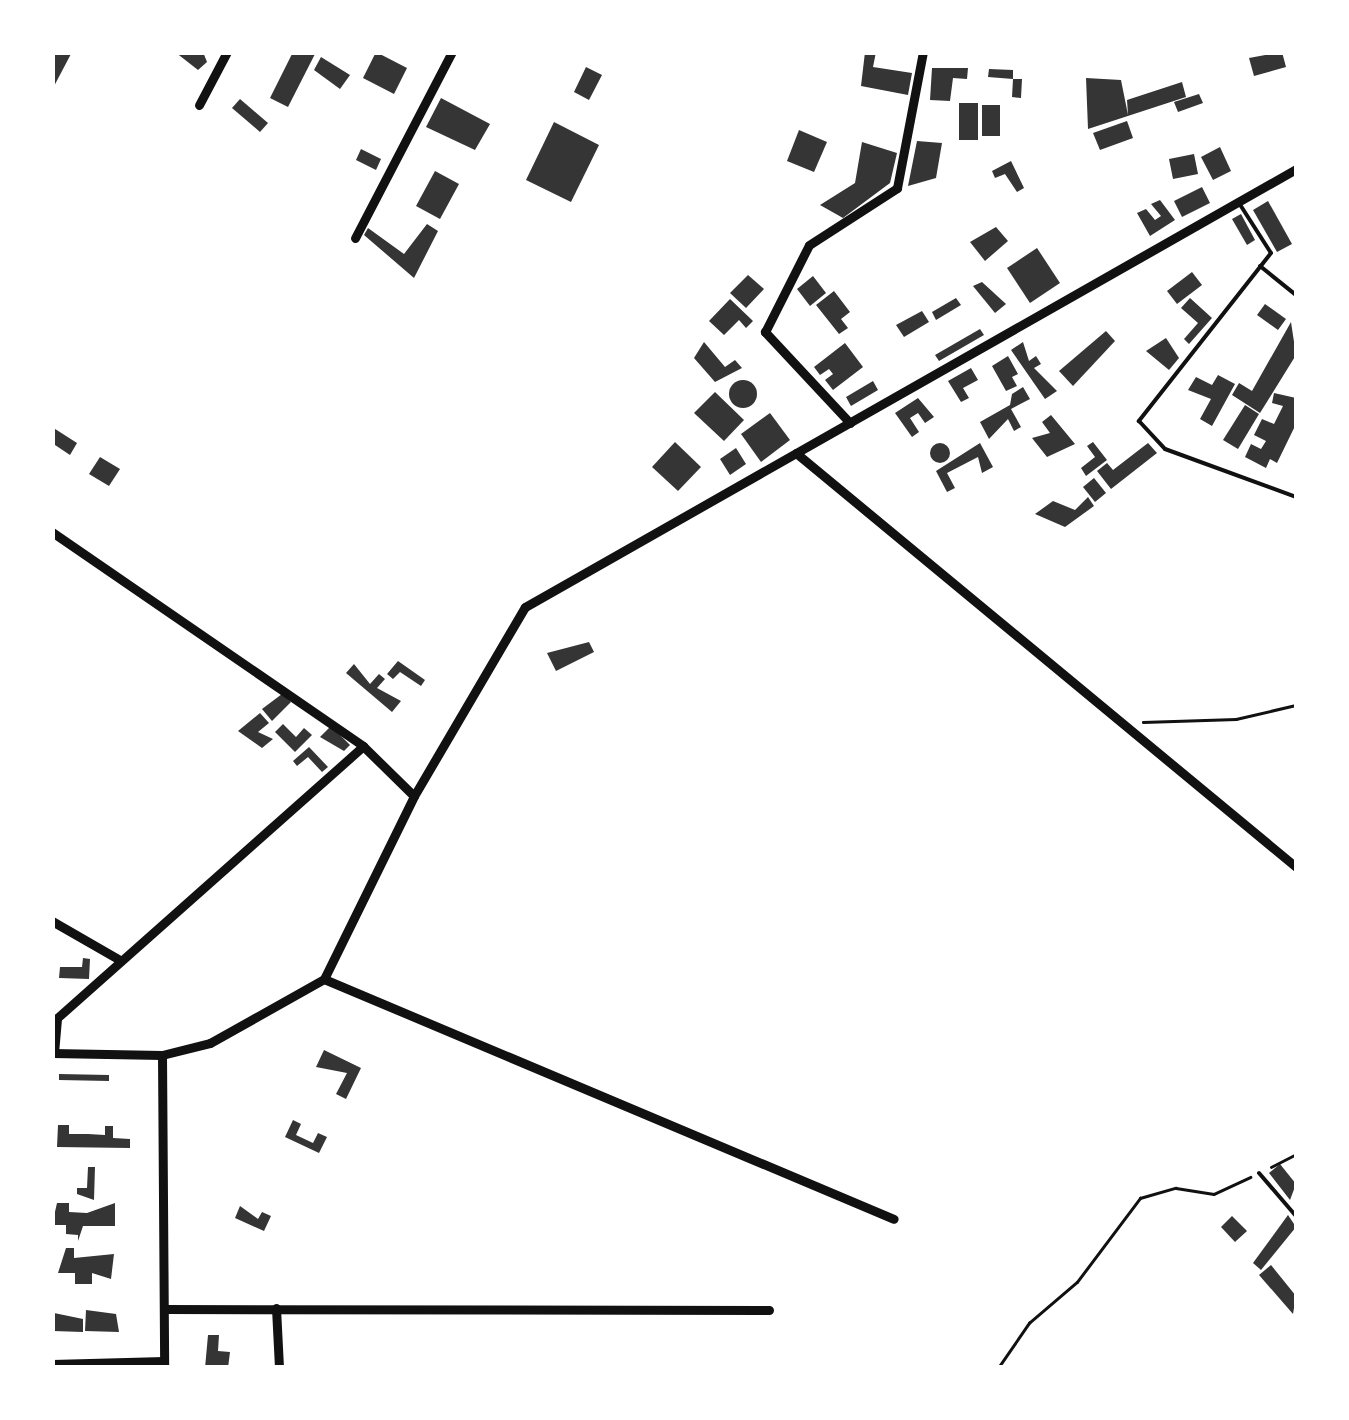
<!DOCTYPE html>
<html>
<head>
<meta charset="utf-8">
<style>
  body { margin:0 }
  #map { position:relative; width:1349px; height:1420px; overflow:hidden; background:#fff; font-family:Signika,sans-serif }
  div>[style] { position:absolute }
  .building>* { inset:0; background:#353535 }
  .round { border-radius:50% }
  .path>* { height:2.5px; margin:-1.25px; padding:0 1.25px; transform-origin:1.25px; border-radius:1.25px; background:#111 }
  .service>* { height:4px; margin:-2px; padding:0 2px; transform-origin:2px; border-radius:2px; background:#111 }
  .minor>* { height:9px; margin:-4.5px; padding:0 4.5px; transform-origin:4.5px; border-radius:4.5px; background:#111 }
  span { translate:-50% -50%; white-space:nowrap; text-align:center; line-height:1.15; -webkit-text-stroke:9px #fff; paint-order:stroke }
  .frame { position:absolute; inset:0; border:55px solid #fff; pointer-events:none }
</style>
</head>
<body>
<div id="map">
  <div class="building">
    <i style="clip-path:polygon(52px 52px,72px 52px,52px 90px)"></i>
    <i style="clip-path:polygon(175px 52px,203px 52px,207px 62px,198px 70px)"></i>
    <i style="clip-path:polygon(293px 52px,316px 52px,288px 107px,270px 98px)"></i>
    <i style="clip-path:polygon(376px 52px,407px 68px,394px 94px,363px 78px)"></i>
    <i style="clip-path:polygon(865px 52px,876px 52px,873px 67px,912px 73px,908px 95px,861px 86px)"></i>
    <i style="clip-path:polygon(1282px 52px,1286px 67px,1254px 76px,1249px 58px)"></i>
    <i style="clip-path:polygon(321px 57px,350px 75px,340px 89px,314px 70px)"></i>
    <i style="clip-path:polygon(586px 67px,602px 75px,589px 100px,574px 92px)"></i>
    <i style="clip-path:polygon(932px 68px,968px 68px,967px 79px,953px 78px,950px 101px,930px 100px)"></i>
    <i style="clip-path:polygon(989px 69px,1013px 70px,1013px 79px,1022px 79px,1021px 98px,1012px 97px,1013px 79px,988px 77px)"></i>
    <i style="clip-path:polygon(1086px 78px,1121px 80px,1128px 115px,1127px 100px,1182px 82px,1186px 97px,1088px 129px)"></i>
    <i style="clip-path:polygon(1199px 94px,1203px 103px,1178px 112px,1174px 102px)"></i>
    <i style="clip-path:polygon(441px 98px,490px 124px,475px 150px,426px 127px)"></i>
    <i style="clip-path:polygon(240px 99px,268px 123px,260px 132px,232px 108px)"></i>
    <i style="clip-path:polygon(959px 103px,978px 103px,978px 140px,959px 140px)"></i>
    <i style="clip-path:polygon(982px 105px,1000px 105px,1000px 136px,982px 136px)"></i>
    <i style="clip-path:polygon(1127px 121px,1133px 138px,1100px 150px,1093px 133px)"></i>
    <i style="clip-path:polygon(554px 122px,599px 145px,571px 202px,526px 180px)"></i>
    <i style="clip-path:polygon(799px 130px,827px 142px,814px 172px,787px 161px)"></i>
    <i style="clip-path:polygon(917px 141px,942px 143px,936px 178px,908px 186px)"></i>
    <i style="clip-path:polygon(862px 142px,897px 153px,890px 183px,843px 218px,820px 205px,855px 183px)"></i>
    <i style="clip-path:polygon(1220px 147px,1231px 171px,1213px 180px,1201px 157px)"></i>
    <i style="clip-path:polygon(361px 149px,381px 159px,376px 170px,356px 160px)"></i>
    <i style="clip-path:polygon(1194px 154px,1198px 174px,1173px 179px,1169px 159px)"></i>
    <i style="clip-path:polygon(1011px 161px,1024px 188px,1017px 192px,1005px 174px,995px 178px,992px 171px)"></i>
    <i style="clip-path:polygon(435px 171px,459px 184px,440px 219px,416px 206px)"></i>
    <i style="clip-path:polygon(1202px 187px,1210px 203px,1182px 217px,1174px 201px)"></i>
    <i style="clip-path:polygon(1160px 200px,1175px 220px,1150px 236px,1137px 213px,1146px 209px,1155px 220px,1161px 216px,1151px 204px)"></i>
    <i style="clip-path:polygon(1268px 201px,1292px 244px,1277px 252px,1253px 210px)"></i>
    <i style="clip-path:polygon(1241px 214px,1255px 240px,1247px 245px,1232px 219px)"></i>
    <i style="clip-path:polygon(427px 224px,438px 231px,414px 278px,364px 235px,368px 228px,404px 254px)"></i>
    <i style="clip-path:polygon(996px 227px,1008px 241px,985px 261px,970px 242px)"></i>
    <i style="clip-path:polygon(1037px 248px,1060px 283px,1030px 303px,1007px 268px)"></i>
    <i style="clip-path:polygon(1192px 272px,1202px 285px,1177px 304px,1167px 291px)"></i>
    <i style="clip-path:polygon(748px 275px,764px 289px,746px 308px,730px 293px)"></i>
    <i style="clip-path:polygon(813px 276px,826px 293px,810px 306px,797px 289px)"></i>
    <i style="clip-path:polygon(982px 282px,1006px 304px,995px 313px,973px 286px)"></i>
    <i style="clip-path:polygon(834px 291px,850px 312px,841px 319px,848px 328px,839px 334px,816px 305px)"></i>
    <i style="clip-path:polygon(956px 298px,961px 305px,936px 320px,932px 312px)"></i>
    <i style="clip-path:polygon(1190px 298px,1212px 318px,1189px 344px,1184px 339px,1198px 323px,1181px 308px)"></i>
    <i style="clip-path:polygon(730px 299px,753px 321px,746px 328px,739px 320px,724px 335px,709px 321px)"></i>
    <i style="clip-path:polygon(1265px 304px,1286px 319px,1278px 330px,1257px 315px)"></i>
    <i style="clip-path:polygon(922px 311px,929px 322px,904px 337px,896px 325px)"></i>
    <i style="clip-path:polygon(1291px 322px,1296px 355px,1260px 413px,1232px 395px,1239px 383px,1252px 391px)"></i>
    <i style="clip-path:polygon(980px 329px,984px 335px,939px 361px,935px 355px)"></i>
    <i style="clip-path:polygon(1106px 331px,1115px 341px,1073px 386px,1059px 371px)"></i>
    <i style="clip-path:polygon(1166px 338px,1179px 358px,1169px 370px,1146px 351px)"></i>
    <i style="clip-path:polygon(704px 342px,725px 367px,735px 360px,742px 368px,715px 382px,694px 358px)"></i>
    <i style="clip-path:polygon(1023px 342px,1029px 361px,1036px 356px,1041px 364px,1034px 368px,1057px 391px,1045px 399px,1011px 350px)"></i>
    <i style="clip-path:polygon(845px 343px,863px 367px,833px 390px,825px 380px,833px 374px,829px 369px,820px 375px,814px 367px)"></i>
    <i style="clip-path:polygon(1008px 356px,1018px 374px,1012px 377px,1017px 386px,1006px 391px,992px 366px)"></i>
    <i style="clip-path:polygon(971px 368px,978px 380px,963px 388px,969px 398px,961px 402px,948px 381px)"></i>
    <i style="clip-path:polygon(1218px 375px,1235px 384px,1212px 426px,1200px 419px,1211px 399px,1188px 390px,1196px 377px,1212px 385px)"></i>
    <i class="round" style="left:729px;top:380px;width:28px;height:28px"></i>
    <i style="clip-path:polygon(873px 381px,878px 390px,851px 406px,846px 397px)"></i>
    <i style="clip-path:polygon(1023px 387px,1030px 399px,1011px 409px,1021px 427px,1014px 431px,1008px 419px,989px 439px,980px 422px,1010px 405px,1012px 394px)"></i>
    <i style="clip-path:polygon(715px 392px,744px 420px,724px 441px,694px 413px)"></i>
    <i style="clip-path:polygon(1274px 393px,1296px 398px,1296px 424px,1277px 463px,1270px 459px,1266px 468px,1245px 457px,1251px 444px,1261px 449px,1266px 441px,1254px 435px,1262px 419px,1274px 424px,1283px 406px,1272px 403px)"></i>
    <i style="clip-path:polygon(918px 398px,934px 417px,925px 423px,918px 413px,910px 418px,919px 432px,912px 437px,895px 413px)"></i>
    <i style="clip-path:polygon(1245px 405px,1259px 414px,1238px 449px,1223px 440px)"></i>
    <i style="clip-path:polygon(770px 413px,790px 440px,761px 462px,741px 434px)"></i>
    <i style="clip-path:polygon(1051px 415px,1075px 444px,1047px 457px,1032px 438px,1050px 433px,1042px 422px)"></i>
    <i style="clip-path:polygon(52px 427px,77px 443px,70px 455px,52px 443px)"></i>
    <i style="clip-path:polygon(675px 442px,701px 467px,678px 491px,652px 467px)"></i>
    <i style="clip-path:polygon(1093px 442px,1107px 460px,1086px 476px,1081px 468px,1095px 457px,1087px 446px)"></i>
    <i style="clip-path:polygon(980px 443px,993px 467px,982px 473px,978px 457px,947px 473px,955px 488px,947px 492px,936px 471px)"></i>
    <i style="clip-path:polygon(1148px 443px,1157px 453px,1111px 489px,1097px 471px,1107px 463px,1113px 470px)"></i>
    <i class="round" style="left:930px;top:443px;width:20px;height:20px"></i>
    <i style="clip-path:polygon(736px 448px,746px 464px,730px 475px,720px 459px)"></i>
    <i style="clip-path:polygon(100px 457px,120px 469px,109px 486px,89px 474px)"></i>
    <i style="clip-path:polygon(1094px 478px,1106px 493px,1095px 502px,1083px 487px)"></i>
    <i style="clip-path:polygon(1088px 497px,1094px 506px,1065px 527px,1035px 514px,1053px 501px,1075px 510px)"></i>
    <i style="clip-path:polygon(589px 642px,594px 652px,556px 671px,547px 653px)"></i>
    <i style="clip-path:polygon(398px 661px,425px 680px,421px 686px,400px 672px,393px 679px,387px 674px)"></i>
    <i style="clip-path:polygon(354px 664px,370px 684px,379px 674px,385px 679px,377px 688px,401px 701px,392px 712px,346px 673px)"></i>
    <i style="clip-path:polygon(282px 694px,291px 702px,272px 721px,262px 709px)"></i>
    <i style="clip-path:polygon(260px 713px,269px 723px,258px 732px,273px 739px,262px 748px,238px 731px)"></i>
    <i style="clip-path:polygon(283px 724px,296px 737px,304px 728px,312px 735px,295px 752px,275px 732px)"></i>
    <i style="clip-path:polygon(331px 726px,350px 745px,344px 751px,320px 737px)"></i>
    <i style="clip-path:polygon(309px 747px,328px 767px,322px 772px,308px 757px,297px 766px,293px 761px)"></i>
    <i style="clip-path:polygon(83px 958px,90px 959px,89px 979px,59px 978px,60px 967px,82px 967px)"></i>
    <i style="clip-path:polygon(324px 1050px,361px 1068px,346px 1099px,336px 1094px,347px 1073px,316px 1067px)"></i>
    <i style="clip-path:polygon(59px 1074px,109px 1075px,109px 1081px,59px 1080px)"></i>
    <i style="clip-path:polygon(293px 1120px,301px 1124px,296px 1135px,313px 1143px,318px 1133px,327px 1137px,319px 1153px,285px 1137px)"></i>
    <i style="clip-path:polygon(58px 1125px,69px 1125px,69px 1134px,88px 1134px,105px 1135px,105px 1126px,113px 1126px,113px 1138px,130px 1139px,130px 1148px,57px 1147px)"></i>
    <i style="clip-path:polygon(1280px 1164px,1296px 1184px,1290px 1200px,1269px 1173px)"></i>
    <i style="clip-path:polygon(88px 1167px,95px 1167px,94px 1200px,77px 1194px,77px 1188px,87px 1188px)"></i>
    <i style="clip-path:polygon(57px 1203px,69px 1203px,69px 1212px,87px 1213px,115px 1203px,115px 1226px,83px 1226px,78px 1241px,78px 1235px,66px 1234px,66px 1225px,52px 1225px)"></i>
    <i style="clip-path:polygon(240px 1206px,258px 1219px,262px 1212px,271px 1216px,264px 1231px,235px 1218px)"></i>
    <i style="clip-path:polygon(1288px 1215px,1296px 1227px,1261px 1270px,1253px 1263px)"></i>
    <i style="clip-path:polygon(1232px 1216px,1247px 1231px,1235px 1242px,1221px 1227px)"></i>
    <i style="clip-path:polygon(66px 1248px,74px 1248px,74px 1258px,114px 1254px,111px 1279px,92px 1273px,92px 1284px,75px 1284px,75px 1273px,58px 1273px)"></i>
    <i style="clip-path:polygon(1271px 1265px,1296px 1296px,1293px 1314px,1259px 1275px)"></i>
    <i style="clip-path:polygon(86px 1310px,116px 1314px,119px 1332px,85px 1331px)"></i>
    <i style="clip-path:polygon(54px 1313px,83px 1319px,83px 1332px,53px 1331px)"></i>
    <i style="clip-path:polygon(208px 1335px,219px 1335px,218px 1351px,230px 1352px,228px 1368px,205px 1368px)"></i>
  </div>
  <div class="path">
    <i style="left:1143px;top:722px;width:93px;rotate:-1.8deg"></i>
    <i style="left:1236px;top:719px;width:62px;rotate:-13.1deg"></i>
    <i style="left:1271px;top:1167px;width:28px;rotate:-27deg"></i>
    <i style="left:998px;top:1368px;width:55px;rotate:-55.4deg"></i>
    <i style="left:1029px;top:1323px;width:63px;rotate:-40.5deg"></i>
    <i style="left:1077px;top:1282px;width:105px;rotate:-53.1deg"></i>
    <i style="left:1140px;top:1198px;width:37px;rotate:-16deg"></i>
    <i style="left:1176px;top:1188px;width:38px;rotate:9deg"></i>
    <i style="left:1214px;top:1194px;width:40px;rotate:-25deg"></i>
  </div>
  <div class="service">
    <i style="left:1239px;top:203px;width:59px;rotate:57.4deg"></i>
    <i style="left:1271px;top:253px;width:214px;rotate:128.2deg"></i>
    <i style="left:1139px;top:421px;width:38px;rotate:47deg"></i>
    <i style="left:1165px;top:449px;width:140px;rotate:20.1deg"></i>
    <i style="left:1260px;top:266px;width:46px;rotate:38.9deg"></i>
    <i style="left:1259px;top:1173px;width:57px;rotate:49.3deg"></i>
  </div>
  <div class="minor">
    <i style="left:199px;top:105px;width:60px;rotate:-62.2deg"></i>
    <i style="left:355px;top:238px;width:210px;rotate:-62.5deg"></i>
    <i style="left:850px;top:423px;width:125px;rotate:-133deg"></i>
    <i style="left:765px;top:332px;width:97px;rotate:-63.2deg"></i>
    <i style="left:809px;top:245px;width:105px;rotate:-32.9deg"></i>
    <i style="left:897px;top:188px;width:138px;rotate:-79.2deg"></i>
    <i style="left:796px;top:453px;width:649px;rotate:39.62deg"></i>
    <i style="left:52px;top:532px;width:378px;rotate:34.5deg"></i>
    <i style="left:363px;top:746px;width:71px;rotate:44.4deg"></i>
    <i style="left:52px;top:921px;width:76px;rotate:29.9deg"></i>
    <i style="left:324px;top:979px;width:618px;rotate:22.83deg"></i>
    <i style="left:52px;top:1053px;width:110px;rotate:1deg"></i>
    <i style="left:162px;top:1055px;width:49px;rotate:-14deg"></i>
    <i style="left:210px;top:1043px;width:131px;rotate:-29.3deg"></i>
    <i style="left:324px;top:979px;width:204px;rotate:-63.8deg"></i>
    <i style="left:414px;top:796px;width:219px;rotate:-59.6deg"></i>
    <i style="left:525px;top:607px;width:887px;rotate:-29.6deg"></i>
    <i style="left:54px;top:1053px;width:35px;rotate:-85deg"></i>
    <i style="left:57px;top:1018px;width:409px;rotate:-41.6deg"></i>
    <i style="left:162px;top:1055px;width:313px;rotate:89.6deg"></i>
    <i style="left:276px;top:1308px;width:60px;rotate:87.1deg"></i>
    <i style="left:164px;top:1309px;width:605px;rotate:0.09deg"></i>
    <i style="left:52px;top:1364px;width:112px;rotate:-1.5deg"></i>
  </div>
  <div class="frame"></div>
</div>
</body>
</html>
